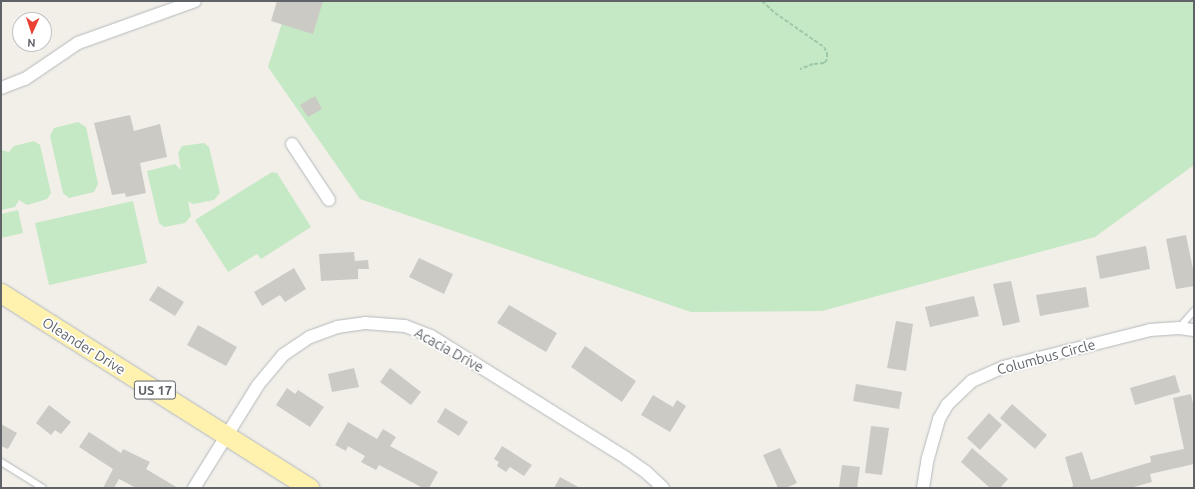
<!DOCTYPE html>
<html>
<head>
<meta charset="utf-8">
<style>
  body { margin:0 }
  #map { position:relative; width:1195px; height:489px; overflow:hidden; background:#f1efe8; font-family:Ubuntu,sans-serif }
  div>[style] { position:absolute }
  .green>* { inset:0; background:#c5e8c5 }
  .building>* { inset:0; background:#cccac5 }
  .path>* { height:2px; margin-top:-1px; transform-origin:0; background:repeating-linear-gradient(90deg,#9cc7a9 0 4px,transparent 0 6px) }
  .roads { filter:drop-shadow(0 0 1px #b5b8bc) drop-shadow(0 0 1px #b5b8bc) }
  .service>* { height:6px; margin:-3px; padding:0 3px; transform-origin:3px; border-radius:3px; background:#fff }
  .minor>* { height:12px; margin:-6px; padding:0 6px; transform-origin:6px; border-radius:6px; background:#fff }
  .primary>* { height:19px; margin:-9.5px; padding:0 9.5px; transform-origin:9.5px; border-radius:9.5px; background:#fff2af }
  span { translate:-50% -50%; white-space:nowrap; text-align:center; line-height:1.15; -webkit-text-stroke:3.5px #fff; paint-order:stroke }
  .shield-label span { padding:1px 3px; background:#fff; border:1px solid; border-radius:3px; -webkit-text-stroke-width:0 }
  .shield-label { font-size:13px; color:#5f6368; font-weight:700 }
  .street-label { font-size:14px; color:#5f6368 }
  .frame { position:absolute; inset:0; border:2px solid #5f6368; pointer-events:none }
  .north { position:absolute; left:12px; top:12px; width:40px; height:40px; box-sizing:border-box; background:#fff; border:1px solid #bfc1c3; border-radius:50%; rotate:183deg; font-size:11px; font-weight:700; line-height:16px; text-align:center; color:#5f6368 }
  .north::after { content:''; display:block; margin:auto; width:14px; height:18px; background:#ea4335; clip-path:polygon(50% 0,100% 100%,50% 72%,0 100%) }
</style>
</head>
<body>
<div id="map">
  <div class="green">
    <i style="clip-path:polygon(289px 1px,1194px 1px,1194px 165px,1095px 237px,822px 311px,691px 312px,360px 199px,268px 67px)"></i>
    <i style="clip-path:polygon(78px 122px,86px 127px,98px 184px,94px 192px,69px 198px,63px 193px,50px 136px,54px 128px)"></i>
    <i style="clip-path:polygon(34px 141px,40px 145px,51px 193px,47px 199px,27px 205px,19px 200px,15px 207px,1px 210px,1px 150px,9px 152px,14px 146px)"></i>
    <i style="clip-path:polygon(204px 143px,209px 147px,220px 193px,214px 200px,193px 204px,188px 201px,191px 216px,185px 223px,164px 227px,159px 223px,147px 171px,175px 164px,181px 170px,178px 153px,182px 146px)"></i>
    <i style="clip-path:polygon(272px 172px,277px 173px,311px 227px,261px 259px,257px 254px,228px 272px,195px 220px)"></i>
    <i style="clip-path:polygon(133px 201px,147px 263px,49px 285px,35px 223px)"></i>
    <i style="clip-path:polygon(18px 210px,23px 233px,1px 238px,1px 214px)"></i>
  </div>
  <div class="building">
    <i style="clip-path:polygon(277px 1px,323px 1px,313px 34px,271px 21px)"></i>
    <i style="clip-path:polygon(315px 96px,322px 109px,308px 117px,300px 105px)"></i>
    <i style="clip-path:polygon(130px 115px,134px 131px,160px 124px,167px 157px,140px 163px,146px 193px,126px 197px,125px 193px,112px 195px,94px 123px)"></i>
    <i style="clip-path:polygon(1186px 235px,1194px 274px,1194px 286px,1176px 289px,1166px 239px)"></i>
    <i style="clip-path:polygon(1146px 246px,1150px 269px,1100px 279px,1096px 256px)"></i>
    <i style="clip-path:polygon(354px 252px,355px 261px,368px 260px,369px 269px,358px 269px,358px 279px,321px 281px,319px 254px)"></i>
    <i style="clip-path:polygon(419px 258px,453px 274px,444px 294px,409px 277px)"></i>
    <i style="clip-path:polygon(294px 268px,306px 289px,285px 302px,280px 295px,262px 306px,254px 292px)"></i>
    <i style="clip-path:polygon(1011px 281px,1020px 322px,1003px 326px,993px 284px)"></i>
    <i style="clip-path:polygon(158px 286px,184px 302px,175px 316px,149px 300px)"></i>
    <i style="clip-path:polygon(1086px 287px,1089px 307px,1040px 316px,1036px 295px)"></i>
    <i style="clip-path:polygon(974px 296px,979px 316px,930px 327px,925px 307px)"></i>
    <i style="clip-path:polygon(509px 305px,557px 333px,546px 352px,497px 323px)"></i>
    <i style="clip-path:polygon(896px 321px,913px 324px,906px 371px,887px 368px)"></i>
    <i style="clip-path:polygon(198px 325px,237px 347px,226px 366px,187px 345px)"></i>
    <i style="clip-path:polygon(585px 346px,636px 381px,622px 402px,571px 367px)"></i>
    <i style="clip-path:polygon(354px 368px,359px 387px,332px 392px,328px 374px)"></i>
    <i style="clip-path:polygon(390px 368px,421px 392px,411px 405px,380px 382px)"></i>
    <i style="clip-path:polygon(1175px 375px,1180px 392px,1135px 405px,1130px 388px)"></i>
    <i style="clip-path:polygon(856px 384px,902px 392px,899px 409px,853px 401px)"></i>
    <i style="clip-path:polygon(287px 388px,295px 394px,298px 390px,324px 407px,310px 427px,276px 405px)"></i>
    <i style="clip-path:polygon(1191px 394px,1194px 408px,1194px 464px,1150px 474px,1152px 482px,1130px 488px,1072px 488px,1073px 485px,1065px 457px,1082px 452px,1091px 480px,1151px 462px,1150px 456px,1184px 449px,1173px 398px)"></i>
    <i style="clip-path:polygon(653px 395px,673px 407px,677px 400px,686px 406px,670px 432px,641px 415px)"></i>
    <i style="clip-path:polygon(1012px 404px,1047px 435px,1035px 449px,1000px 418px)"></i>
    <i style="clip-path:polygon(49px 405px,71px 422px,61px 434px,55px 430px,51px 435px,36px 423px)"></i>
    <i style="clip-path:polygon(445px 408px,468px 422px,459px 436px,437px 422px)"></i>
    <i style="clip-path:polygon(989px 413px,1002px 425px,980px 450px,967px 438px)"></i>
    <i style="clip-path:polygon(348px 422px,377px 439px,383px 429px,396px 437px,390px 446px,438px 472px,429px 488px,423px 488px,379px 465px,376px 470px,361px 462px,365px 456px,348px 446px,346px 451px,335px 445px)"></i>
    <i style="clip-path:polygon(1px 424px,17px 433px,8px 449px,1px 446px)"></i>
    <i style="clip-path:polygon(871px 426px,889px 428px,882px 475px,865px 473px)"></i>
    <i style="clip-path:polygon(89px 432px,121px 453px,123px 449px,150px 462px,146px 469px,178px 488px,136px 488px,119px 479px,114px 488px,103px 488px,113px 469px,79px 447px)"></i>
    <i style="clip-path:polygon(502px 446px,532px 465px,524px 476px,510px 467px,506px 472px,497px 466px,499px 462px,494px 459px)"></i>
    <i style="clip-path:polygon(780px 448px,797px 483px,786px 488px,778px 488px,763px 455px)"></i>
    <i style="clip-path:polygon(972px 448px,1008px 479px,1000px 488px,990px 488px,961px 462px)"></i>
    <i style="clip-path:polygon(842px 465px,860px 467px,857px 488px,839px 488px)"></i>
    <i style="clip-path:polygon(560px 477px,580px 488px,554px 488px)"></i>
  </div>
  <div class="path">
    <i style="left:762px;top:1px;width:18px;rotate:43deg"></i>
    <i style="left:775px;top:13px;width:60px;rotate:34.8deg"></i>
    <i style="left:824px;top:47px;width:7px;rotate:63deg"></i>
    <i style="left:827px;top:53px;width:7px;rotate:90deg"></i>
    <i style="left:827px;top:60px;width:4px;rotate:135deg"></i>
    <i style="left:824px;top:63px;width:11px;rotate:175deg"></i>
    <i style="left:813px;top:64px;width:14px;rotate:159deg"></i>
  </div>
  <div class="roads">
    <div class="service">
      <i style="left:1179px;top:328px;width:23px;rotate:-49deg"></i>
      <i style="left:1px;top:462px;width:49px;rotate:31.8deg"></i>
    </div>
    <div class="minor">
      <i style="left:1px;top:88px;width:26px;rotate:-21deg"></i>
      <i style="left:25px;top:79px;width:64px;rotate:-34.2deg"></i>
      <i style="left:78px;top:43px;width:124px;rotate:-19.7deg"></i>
      <i style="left:292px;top:144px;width:67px;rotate:56.5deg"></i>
      <i style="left:194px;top:488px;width:121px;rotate:-58.1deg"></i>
      <i style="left:258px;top:385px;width:39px;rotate:-50deg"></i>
      <i style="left:283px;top:355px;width:32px;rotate:-34deg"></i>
      <i style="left:310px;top:337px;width:29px;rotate:-20deg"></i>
      <i style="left:337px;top:327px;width:28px;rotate:-8deg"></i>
      <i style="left:365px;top:323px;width:40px;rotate:4.3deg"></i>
      <i style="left:405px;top:326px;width:28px;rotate:21deg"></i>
      <i style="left:431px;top:336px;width:230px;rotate:32deg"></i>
      <i style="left:626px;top:458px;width:24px;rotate:35deg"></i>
      <i style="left:646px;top:472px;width:23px;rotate:43deg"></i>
      <i style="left:923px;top:488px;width:30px;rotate:-81deg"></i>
      <i style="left:928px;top:458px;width:41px;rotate:-74.2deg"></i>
      <i style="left:939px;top:419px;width:16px;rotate:-60deg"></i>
      <i style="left:947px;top:405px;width:35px;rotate:-44deg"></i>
      <i style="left:972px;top:381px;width:34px;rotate:-24deg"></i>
      <i style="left:1003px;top:367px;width:152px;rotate:-14.1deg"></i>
      <i style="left:1150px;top:330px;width:29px;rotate:-4deg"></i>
      <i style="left:1179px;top:328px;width:15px;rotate:8deg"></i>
    </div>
    <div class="primary">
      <i style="left:1px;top:293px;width:365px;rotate:32.3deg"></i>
    </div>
  </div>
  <div class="shield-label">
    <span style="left:155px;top:390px">US 17</span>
  </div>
  <div class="street-label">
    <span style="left:84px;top:346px;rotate:32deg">Oleander Drive</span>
    <span style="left:449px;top:350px;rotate:29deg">Acacia Drive</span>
    <span style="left:1046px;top:357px;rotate:-15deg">Columbus Circle</span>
  </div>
  <div class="frame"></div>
  <div class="north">N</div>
</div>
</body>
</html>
